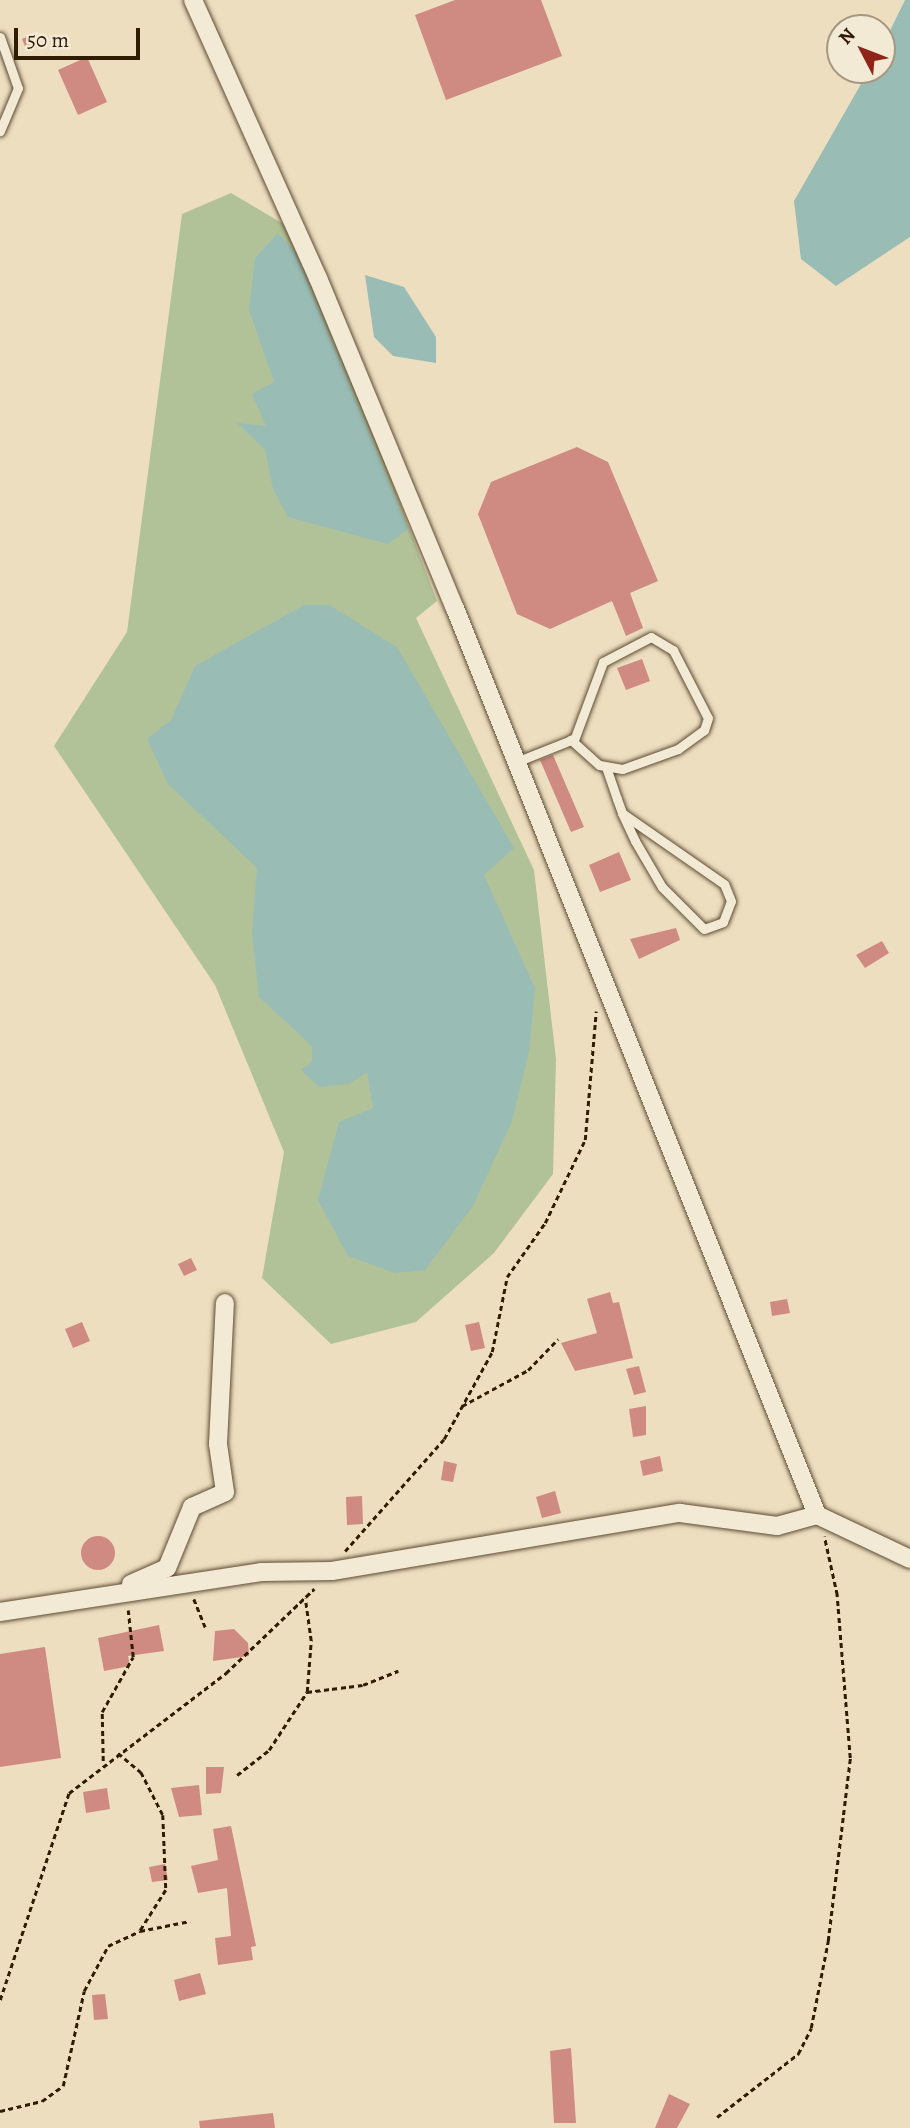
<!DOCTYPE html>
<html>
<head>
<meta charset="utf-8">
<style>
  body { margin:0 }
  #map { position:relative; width:910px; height:2128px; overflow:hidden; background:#eddec0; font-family:Alegreya,serif }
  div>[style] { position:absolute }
  .green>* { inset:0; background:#b2c298 }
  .water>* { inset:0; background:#99bcb5 }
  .building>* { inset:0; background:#cf8a81 }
  .round { border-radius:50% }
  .path>* { height:2.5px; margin-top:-1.25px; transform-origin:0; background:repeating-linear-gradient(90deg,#2f1c03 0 5px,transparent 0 8.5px) }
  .roads { filter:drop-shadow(0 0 2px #5e4c32) drop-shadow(0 0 2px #5e4c32) }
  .service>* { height:9px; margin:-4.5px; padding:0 4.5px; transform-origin:4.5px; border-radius:4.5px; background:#f3ead6 }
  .minor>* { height:18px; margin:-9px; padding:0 9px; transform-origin:9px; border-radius:9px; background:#f3ead6 }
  span { translate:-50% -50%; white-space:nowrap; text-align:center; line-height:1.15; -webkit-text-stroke:5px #f3ead6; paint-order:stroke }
  .north { position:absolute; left:826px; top:14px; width:70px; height:70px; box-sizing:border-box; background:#f3ead6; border:2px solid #a59882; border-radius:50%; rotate:312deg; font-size:19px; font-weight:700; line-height:28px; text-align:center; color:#2f1c03 }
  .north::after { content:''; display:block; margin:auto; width:24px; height:32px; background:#8f2418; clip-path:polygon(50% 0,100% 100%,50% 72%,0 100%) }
  .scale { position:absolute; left:14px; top:28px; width:126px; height:32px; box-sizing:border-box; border:4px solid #2f1c03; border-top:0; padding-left:9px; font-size:21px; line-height:24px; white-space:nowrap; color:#2f1c03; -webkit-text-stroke:5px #f3ead6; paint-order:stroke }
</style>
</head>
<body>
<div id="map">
  <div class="green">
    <i style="clip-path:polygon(231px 193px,297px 232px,437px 601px,416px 618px,534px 870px,556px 1059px,553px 1174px,494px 1253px,416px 1322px,331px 1344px,262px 1278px,284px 1152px,215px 985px,54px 746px,127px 632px,182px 214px)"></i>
  </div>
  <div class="water">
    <i style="clip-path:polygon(905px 0,910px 0,910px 237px,836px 286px,801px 259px,794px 201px,869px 70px,882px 70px,882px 47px)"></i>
    <i style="clip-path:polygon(278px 233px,296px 253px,408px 529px,388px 544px,288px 517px,273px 489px,265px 450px,237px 423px,266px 426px,252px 394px,274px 382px,249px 310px,255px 258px)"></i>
    <i style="clip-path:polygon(365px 275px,404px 287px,436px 337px,436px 363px,393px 356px,374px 337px)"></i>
    <i style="clip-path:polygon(304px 605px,329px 605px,397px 647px,514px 848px,484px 875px,535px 988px,529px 1052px,512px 1121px,473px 1206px,425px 1270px,395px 1273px,348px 1256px,318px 1200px,339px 1122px,373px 1108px,367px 1072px,349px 1084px,319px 1087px,301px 1070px,312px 1062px,312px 1046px,259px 997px,252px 933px,257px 868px,168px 784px,147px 739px,171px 720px,195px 666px)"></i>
  </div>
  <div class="building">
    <i style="clip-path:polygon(455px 0,541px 0,562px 56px,446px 100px,415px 15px)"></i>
    <i style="clip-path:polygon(36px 33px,41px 46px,27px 51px,22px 39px)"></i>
    <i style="clip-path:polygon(87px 57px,107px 102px,78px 115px,58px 70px)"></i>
    <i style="clip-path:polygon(577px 447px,608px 462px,658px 581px,630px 593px,643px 628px,626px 636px,612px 601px,550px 629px,517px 614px,478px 514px,491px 482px)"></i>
    <i style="clip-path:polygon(642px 659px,650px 681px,626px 690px,617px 668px)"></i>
    <i style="clip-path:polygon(553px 755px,584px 827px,571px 832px,540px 760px)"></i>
    <i style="clip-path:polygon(619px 852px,631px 880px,600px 892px,589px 865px)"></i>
    <i style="clip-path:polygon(676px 928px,680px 940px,639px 959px,630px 939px)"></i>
    <i style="clip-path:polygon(882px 941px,889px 953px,865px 968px,856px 955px)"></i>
    <i style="clip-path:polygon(191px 1258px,197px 1270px,184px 1276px,178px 1264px)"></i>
    <i style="clip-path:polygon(610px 1292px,613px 1303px,619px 1302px,633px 1358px,575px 1371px,561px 1343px,597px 1333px,587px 1299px)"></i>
    <i style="clip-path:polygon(787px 1299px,790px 1313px,772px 1316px,770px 1302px)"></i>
    <i style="clip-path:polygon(82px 1322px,90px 1341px,73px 1348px,65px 1329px)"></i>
    <i style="clip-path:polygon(479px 1322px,485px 1348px,471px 1351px,465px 1325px)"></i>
    <i style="clip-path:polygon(639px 1366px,646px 1392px,634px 1395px,626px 1369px)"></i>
    <i style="clip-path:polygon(646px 1406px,646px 1435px,633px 1437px,629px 1409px)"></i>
    <i style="clip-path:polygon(660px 1456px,663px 1471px,643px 1476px,640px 1461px)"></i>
    <i style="clip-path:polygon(444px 1461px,457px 1464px,453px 1482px,441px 1480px)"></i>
    <i style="clip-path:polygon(555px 1491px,561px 1513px,542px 1518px,536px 1497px)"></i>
    <i style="clip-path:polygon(362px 1496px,363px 1524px,347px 1525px,346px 1497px)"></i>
    <i class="round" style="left:81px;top:1536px;width:34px;height:34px"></i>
    <i style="clip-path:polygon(159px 1625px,164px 1651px,128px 1656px,130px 1666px,104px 1671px,98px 1638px)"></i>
    <i style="clip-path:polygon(234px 1629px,248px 1643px,249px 1656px,213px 1661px,215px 1631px)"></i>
    <i style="clip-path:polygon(45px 1647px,61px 1758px,0 1767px,0 1654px)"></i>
    <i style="clip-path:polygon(206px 1767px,224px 1767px,221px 1793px,206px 1794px)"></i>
    <i style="clip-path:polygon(199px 1785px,202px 1815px,179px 1817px,171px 1788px)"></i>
    <i style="clip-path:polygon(107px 1788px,110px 1809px,86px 1813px,83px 1792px)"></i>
    <i style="clip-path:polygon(231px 1826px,256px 1946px,251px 1947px,253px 1960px,218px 1965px,215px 1938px,231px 1936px,227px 1888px,198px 1893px,191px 1866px,218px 1860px,213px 1829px)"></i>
    <i style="clip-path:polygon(165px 1864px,168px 1880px,152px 1882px,149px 1867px)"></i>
    <i style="clip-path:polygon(200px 1973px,206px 1994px,179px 2001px,174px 1980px)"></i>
    <i style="clip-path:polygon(105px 1994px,108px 2019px,94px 2020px,92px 1995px)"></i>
    <i style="clip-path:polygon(571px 2048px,576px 2123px,554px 2123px,550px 2051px)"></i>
    <i style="clip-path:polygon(669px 2094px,690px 2104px,677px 2128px,655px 2128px)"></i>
    <i style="clip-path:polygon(273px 2113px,275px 2128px,200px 2128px,199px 2121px)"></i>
  </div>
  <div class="path">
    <i style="left:462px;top:1406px;width:75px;rotate:-28.6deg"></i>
    <i style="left:528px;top:1370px;width:43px;rotate:-45.9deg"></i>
    <i style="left:345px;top:1551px;width:149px;rotate:-48.5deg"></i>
    <i style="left:444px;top:1439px;width:99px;rotate:-61.1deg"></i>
    <i style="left:492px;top:1352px;width:76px;rotate:-78.7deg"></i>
    <i style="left:507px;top:1277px;width:66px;rotate:-54.9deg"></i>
    <i style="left:545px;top:1223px;width:92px;rotate:-64.3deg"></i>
    <i style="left:585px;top:1140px;width:129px;rotate:-85.1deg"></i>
    <i style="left:194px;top:1599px;width:32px;rotate:68deg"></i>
    <i style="left:307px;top:1692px;width:56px;rotate:-7.1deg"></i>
    <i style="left:363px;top:1685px;width:38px;rotate:-22deg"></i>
    <i style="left:118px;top:1753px;width:30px;rotate:40deg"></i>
    <i style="left:141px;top:1772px;width:48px;rotate:62.9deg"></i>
    <i style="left:163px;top:1815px;width:75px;rotate:87.7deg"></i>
    <i style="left:166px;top:1890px;width:49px;rotate:122.4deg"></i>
    <i style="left:103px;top:1761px;width:49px;rotate:-91.2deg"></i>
    <i style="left:102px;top:1712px;width:63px;rotate:-60.6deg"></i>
    <i style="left:133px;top:1657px;width:47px;rotate:-96.1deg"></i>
    <i style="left:237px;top:1775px;width:41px;rotate:-38deg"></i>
    <i style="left:269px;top:1750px;width:69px;rotate:-56.8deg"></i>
    <i style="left:307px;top:1692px;width:51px;rotate:-85.5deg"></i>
    <i style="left:311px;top:1641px;width:43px;rotate:-97.9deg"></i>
    <i style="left:0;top:2000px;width:218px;rotate:-71.6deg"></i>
    <i style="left:69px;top:1793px;width:198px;rotate:-37.4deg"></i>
    <i style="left:226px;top:1673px;width:122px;rotate:-43.7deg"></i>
    <i style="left:0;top:2111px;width:43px;rotate:-13.4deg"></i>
    <i style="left:42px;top:2101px;width:26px;rotate:-36deg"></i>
    <i style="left:63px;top:2086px;width:97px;rotate:-77.5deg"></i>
    <i style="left:84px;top:1991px;width:51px;rotate:-61.9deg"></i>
    <i style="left:108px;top:1946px;width:35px;rotate:-25deg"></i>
    <i style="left:140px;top:1931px;width:51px;rotate:-11.3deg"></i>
    <i style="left:717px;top:2117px;width:103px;rotate:-37.9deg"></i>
    <i style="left:798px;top:2054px;width:29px;rotate:-63deg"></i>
    <i style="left:811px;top:2028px;width:89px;rotate:-78.9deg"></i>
    <i style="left:828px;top:1941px;width:184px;rotate:-83.1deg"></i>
    <i style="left:850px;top:1758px;width:164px;rotate:-94.6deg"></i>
    <i style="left:837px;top:1595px;width:60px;rotate:-102.4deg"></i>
  </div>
  <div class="roads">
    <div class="service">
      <i style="left:0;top:37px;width:54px;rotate:70.6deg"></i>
      <i style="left:18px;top:88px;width:47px;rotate:112.7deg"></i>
      <i style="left:516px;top:762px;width:59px;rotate:-21.8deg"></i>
      <i style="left:571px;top:740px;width:3px"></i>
      <i style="left:574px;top:740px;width:83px;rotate:-69.6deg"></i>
      <i style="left:603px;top:662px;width:54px;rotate:-27.5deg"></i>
      <i style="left:651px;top:637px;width:26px;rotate:31deg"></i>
      <i style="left:673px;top:650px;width:76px;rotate:62.8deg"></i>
      <i style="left:708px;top:718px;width:13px;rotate:108deg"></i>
      <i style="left:704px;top:730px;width:32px;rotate:144deg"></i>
      <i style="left:678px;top:749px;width:59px;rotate:160.3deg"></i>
      <i style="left:622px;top:769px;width:23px;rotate:-170deg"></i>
      <i style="left:599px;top:765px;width:38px;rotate:-138deg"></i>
      <i style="left:606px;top:767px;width:34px;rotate:71deg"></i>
      <i style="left:617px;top:799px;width:15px;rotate:70deg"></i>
      <i style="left:622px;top:813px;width:31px;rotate:65deg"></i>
      <i style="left:635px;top:841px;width:53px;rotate:59.6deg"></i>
      <i style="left:662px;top:887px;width:59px;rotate:45deg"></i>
      <i style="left:704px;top:929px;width:20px;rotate:-20deg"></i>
      <i style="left:723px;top:922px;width:22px;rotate:-69deg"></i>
      <i style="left:731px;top:901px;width:18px;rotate:-112deg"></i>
      <i style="left:724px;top:884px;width:124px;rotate:-145.2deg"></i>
    </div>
    <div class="minor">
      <i style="left:193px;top:0;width:305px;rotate:65.8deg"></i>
      <i style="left:318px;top:278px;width:357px;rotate:67.5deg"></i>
      <i style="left:455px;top:608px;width:977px;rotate:68.24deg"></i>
      <i style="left:817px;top:1515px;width:103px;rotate:25.3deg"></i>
      <i style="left:131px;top:1584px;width:39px;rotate:-24deg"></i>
      <i style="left:167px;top:1568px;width:66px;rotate:-67.7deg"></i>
      <i style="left:192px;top:1507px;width:36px;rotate:-24deg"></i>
      <i style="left:225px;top:1492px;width:49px;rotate:-98.3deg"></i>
      <i style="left:218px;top:1444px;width:141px;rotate:-87.2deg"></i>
      <i style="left:0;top:1612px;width:264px;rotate:-8.7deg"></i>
      <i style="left:261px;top:1572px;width:71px;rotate:-0.8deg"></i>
      <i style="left:332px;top:1571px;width:353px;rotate:-9.5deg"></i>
      <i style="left:680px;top:1513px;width:98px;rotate:7.6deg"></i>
      <i style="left:777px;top:1526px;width:41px;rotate:-15.4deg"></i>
    </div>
  </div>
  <div class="north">N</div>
  <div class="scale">50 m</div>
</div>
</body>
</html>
